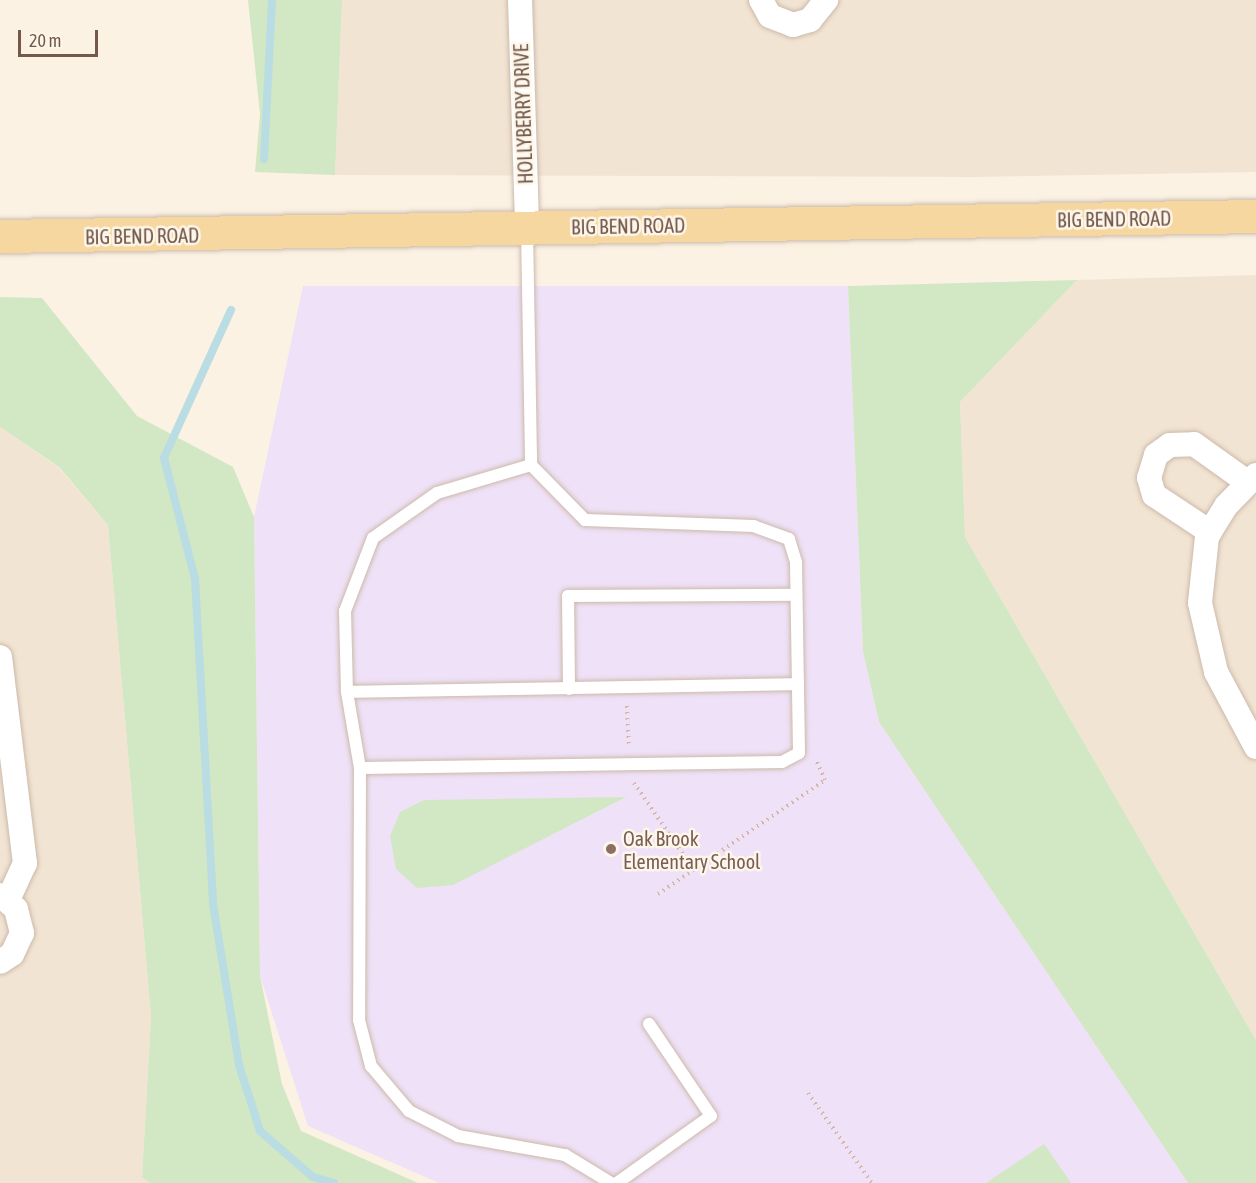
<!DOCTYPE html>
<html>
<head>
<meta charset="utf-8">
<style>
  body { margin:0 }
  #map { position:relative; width:1256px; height:1183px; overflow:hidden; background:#fbf2e4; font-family:"Asap Condensed",sans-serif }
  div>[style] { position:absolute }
  .residential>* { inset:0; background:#f2e4d3 }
  .education>* { inset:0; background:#efe1f7 }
  .green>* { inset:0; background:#d2e7c4 }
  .stream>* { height:8px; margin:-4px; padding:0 4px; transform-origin:4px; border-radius:4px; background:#badce3 }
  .path>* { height:4px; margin-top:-2px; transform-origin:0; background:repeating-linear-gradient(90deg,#d3b5a1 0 1.5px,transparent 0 6px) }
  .roads { filter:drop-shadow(0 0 2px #ccbaab) drop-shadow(0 0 2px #ccbaab) }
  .service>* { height:12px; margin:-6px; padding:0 6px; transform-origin:6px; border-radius:6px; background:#fff }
  .minor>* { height:24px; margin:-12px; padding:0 12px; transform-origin:12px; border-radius:12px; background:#fff }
  .primary>* { height:33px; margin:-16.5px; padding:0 16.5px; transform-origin:16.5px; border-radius:16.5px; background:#f6d7a0 }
  .dots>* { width:16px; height:16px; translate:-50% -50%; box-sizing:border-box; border:3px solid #fef6ea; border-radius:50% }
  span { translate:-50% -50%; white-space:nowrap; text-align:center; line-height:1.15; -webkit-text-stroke:5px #fef6ea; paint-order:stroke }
  .street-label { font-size:20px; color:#72594b }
  .education-label { font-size:20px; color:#785e54 }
  .left { translate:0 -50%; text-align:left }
  .scale { position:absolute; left:18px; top:30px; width:80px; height:27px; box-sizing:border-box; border:3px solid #72594b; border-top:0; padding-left:8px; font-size:18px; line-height:21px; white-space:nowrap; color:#72594b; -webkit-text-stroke:4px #fef6ea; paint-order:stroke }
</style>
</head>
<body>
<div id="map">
  <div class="residential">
    <i style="clip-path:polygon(342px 0,1256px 0,1256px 172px,973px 177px,335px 175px)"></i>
    <i style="clip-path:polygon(1256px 275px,1256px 1040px,965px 537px,960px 402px,1077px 280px)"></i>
    <i style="clip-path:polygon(0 427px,58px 467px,108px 525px,151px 1016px,142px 1176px,150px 1183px,0 1183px)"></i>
  </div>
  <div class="education">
    <i style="clip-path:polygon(303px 286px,848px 286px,863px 652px,879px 722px,1188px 1183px,439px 1183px,308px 1126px,260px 976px,254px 517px)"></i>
  </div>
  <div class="green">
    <i style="clip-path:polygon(248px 0,342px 0,335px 175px,255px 172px,260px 114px)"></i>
    <i style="clip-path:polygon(1077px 280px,960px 402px,965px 537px,1256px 1040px,1256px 1183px,1188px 1183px,879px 722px,863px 652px,848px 286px)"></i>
    <i style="clip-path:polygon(0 297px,42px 298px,137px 416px,233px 467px,254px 517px,260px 976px,282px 1084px,301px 1131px,418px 1183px,150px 1183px,142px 1177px,151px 1016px,108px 525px,59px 467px,0 427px)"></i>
    <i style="clip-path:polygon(626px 797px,453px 885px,417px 888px,396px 869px,390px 836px,400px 812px,424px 800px)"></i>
    <i style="clip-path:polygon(1044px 1144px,1071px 1183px,986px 1183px)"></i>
  </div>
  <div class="stream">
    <i style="left:264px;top:159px;width:159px;rotate:-87.1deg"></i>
    <i style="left:231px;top:310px;width:162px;rotate:114.4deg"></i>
    <i style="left:164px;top:458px;width:125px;rotate:75.6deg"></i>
    <i style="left:195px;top:579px;width:325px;rotate:86.8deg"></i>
    <i style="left:213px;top:904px;width:163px;rotate:80.8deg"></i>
    <i style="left:239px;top:1065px;width:69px;rotate:72.3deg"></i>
    <i style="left:260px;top:1131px;width:70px;rotate:41deg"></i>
    <i style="left:313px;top:1177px;width:22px;rotate:16deg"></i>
  </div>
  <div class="path">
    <i style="left:627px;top:706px;width:40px;rotate:87.1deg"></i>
    <i style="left:634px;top:783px;width:104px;rotate:55.5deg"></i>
    <i style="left:658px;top:894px;width:202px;rotate:-34.3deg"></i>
    <i style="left:825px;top:780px;width:22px;rotate:-114deg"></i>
    <i style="left:808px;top:1093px;width:110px;rotate:54.6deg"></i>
  </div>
  <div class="roads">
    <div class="service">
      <i style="left:527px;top:229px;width:236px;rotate:89deg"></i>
      <i style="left:569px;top:689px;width:93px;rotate:-90.6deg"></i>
      <i style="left:568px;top:596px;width:228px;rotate:-0.3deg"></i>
      <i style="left:347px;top:692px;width:451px;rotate:-1deg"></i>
      <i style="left:360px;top:768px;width:422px;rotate:-0.8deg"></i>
      <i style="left:782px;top:762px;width:19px;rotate:-28deg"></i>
      <i style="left:799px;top:753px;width:191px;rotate:-90.9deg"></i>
      <i style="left:796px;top:562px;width:24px;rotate:-107deg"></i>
      <i style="left:789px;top:539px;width:37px;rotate:-160deg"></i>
      <i style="left:754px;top:526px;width:169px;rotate:-178deg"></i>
      <i style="left:585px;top:520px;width:77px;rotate:-134.5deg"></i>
      <i style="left:531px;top:465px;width:98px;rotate:163.4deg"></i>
      <i style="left:437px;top:493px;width:78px;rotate:144.9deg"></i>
      <i style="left:373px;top:538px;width:78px;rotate:111deg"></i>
      <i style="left:345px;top:611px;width:81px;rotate:88.6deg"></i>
      <i style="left:347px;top:692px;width:77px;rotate:80.3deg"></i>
      <i style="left:360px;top:768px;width:252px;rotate:90.2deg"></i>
      <i style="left:359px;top:1020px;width:48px;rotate:75.4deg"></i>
      <i style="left:371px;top:1066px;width:59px;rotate:49.8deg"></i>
      <i style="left:409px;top:1111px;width:55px;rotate:27deg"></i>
      <i style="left:458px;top:1136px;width:109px;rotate:10.1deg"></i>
      <i style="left:565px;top:1155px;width:54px;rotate:31.3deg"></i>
      <i style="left:617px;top:1183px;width:115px;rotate:-35.5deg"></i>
      <i style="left:711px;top:1116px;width:111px;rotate:-124deg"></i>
    </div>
    <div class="minor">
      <i style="left:520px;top:0;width:228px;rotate:88.2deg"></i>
      <i style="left:761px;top:0;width:18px;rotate:61deg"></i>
      <i style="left:770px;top:16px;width:25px;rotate:21deg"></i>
      <i style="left:793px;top:25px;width:18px;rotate:-16deg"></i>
      <i style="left:810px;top:20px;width:26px;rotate:-51deg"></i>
      <i style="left:1256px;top:475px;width:43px;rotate:134.1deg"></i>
      <i style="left:1226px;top:506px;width:36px;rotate:122deg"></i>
      <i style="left:1207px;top:537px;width:66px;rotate:96.1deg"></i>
      <i style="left:1200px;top:603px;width:71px;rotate:76.9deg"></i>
      <i style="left:1216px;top:672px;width:85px;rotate:61.9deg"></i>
      <i style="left:1210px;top:532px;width:67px;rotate:-146.5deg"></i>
      <i style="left:1154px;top:495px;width:18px;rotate:-106deg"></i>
      <i style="left:1149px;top:478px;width:24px;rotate:-73deg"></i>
      <i style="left:1156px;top:455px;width:17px;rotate:-36deg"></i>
      <i style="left:1170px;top:445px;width:24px;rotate:-2deg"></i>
      <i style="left:1194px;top:444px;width:65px;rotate:35.6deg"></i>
      <i style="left:0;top:657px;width:208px;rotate:83.1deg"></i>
      <i style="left:25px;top:863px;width:41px;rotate:114.7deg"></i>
      <i style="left:0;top:895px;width:21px;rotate:41deg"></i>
      <i style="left:16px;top:909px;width:25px;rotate:76deg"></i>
      <i style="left:22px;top:933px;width:23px;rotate:115deg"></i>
      <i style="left:12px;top:954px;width:14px;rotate:146deg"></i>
    </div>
    <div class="primary">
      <i style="left:0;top:236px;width:1256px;rotate:-0.91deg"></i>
    </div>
  </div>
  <div class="dots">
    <i style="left:611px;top:849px;background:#8d6e63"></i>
  </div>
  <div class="street-label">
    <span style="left:523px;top:114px;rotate:-92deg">HOLLYBERRY DRIVE</span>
    <span style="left:1114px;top:219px;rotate:-1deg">BIG BEND ROAD</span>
    <span style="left:628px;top:226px;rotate:-1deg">BIG BEND ROAD</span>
    <span style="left:142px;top:236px;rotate:-1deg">BIG BEND ROAD</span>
  </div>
  <div class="education-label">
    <span class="left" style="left:623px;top:850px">Oak Brook<br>Elementary School</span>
  </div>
  <div class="scale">20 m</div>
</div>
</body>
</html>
